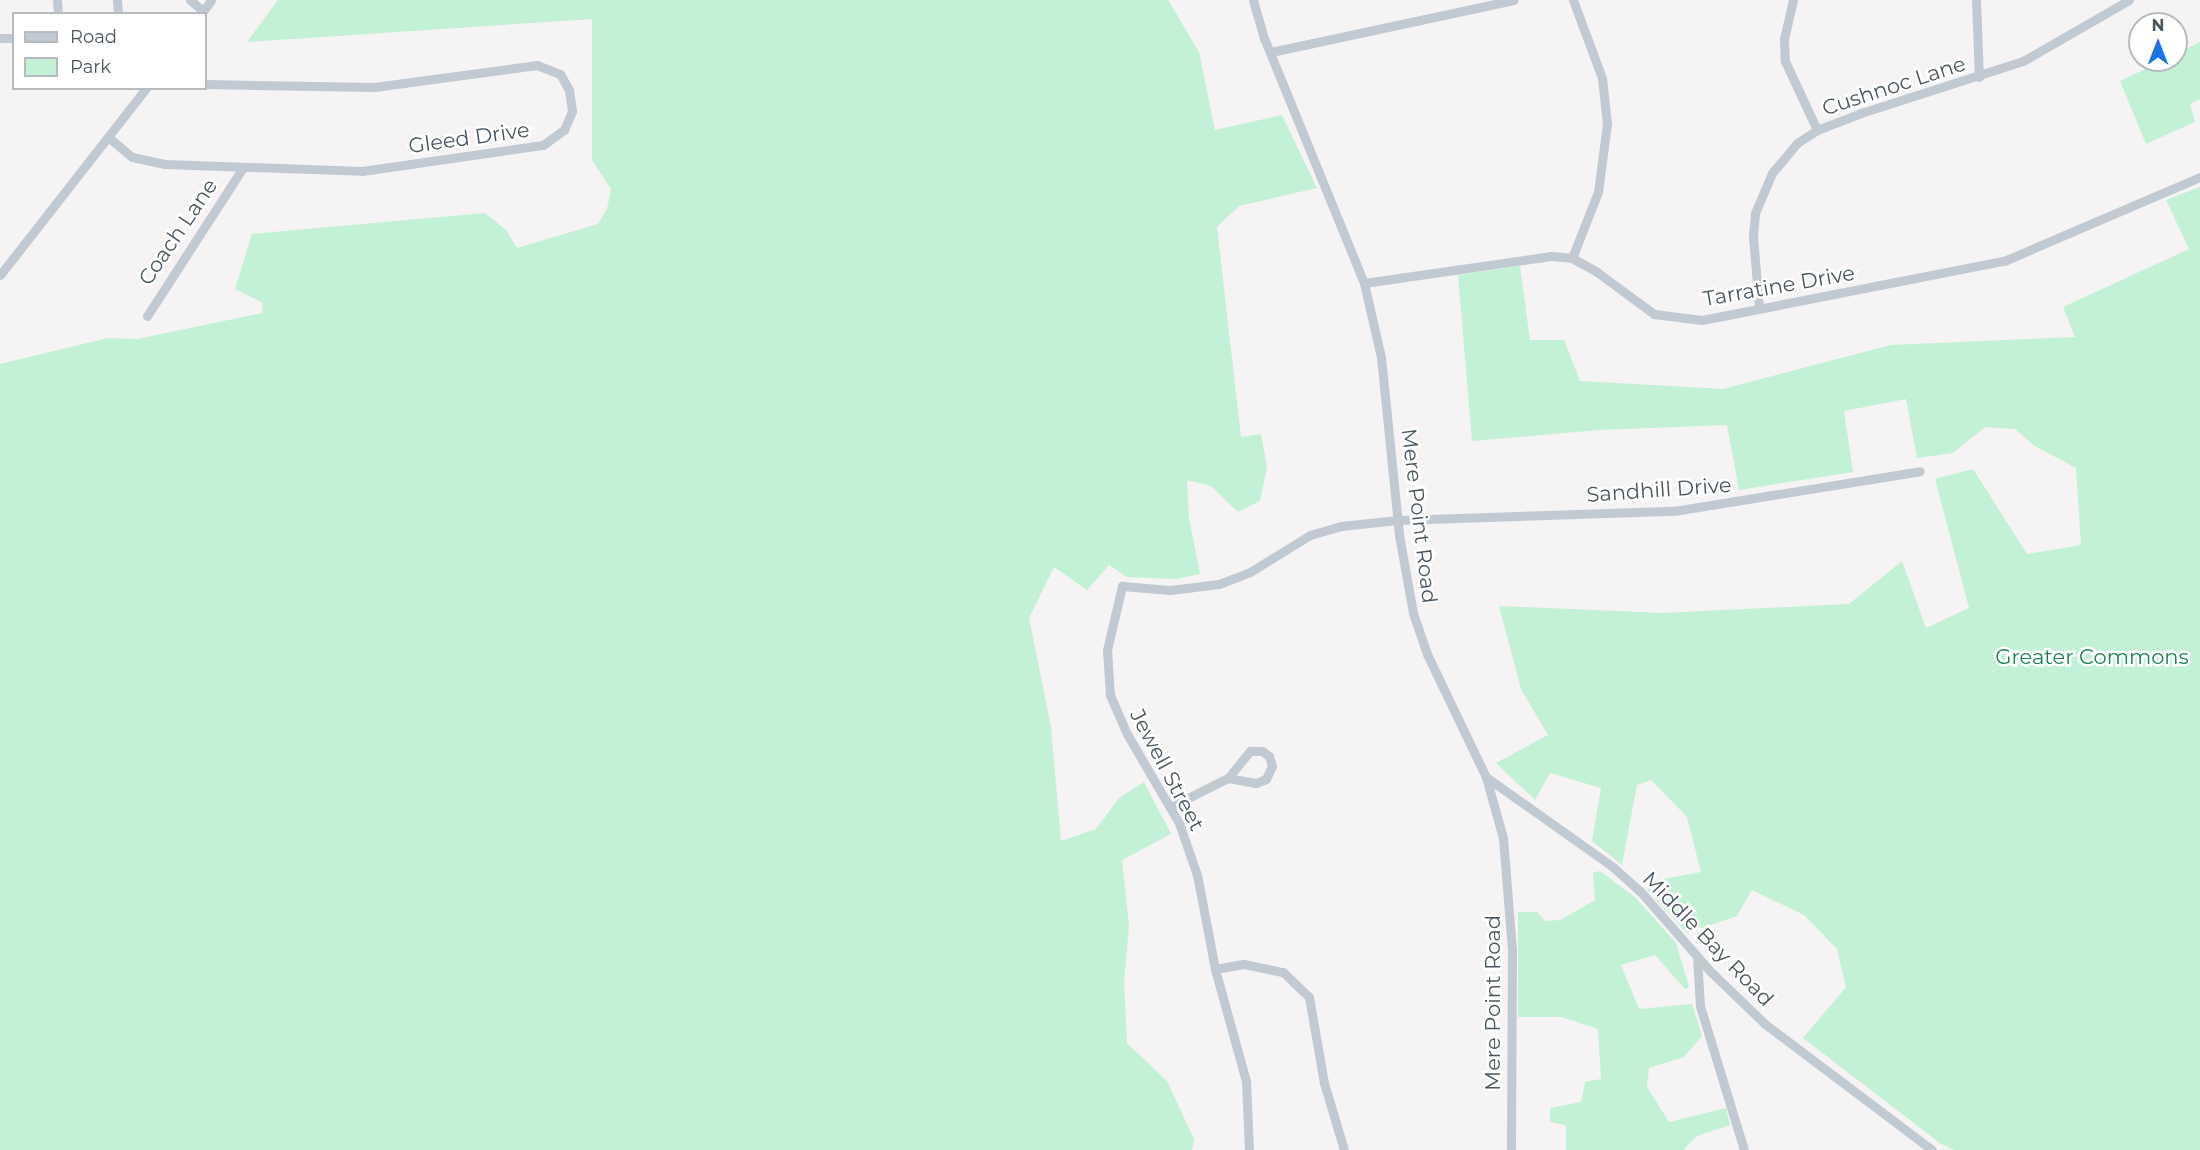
<!DOCTYPE html>
<html>
<head>
<meta charset="utf-8">
<style>
  body { margin:0 }
  #map { position:relative; width:2200px; height:1150px; overflow:hidden; background:#f5f3f3; font-family:Montserrat,sans-serif }
  div>[style] { position:absolute }
  .green>* { inset:0; background:#c3f1d5 }
  .minor>* { height:9px; margin:-4.5px; padding:0 4.5px; transform-origin:4.5px; border-radius:4.5px; background:#c1cad2 }
  span { translate:-50% -50%; white-space:nowrap; text-align:center; line-height:1.15; -webkit-text-stroke:5px #fff; paint-order:stroke }
  .street-label { font-size:21px; color:#4a5661 }
  .park-label { font-size:21px; color:#17864f }
  .legend { position:absolute; left:12px; top:12px; width:195px; height:78px; box-sizing:border-box; background:#fff; border:2px solid #b7bbc0; margin:0; padding:8px 10px; list-style:none; font-size:18px; color:#4a5661 }
  .legend li { display:flex; align-items:center; gap:12px; height:30px }
  .legend b { width:30px; border:2px solid #b7bbc0 }
  .north { position:absolute; left:2128px; top:12px; width:60px; height:60px; box-sizing:border-box; background:#fff; border:2px solid #b7bbc0; border-radius:50%; rotate:0deg; font-size:16px; font-weight:700; line-height:24px; text-align:center; color:#4a5661 }
  .north::after { content:''; display:block; margin:auto; width:21px; height:27px; background:#1a73e8; clip-path:polygon(50% 0,100% 100%,50% 72%,0 100%) }
</style>
</head>
<body>
<div id="map">
  <div class="green">
    <i style="clip-path:polygon(278px 0,1168px 0,1199px 52px,1215px 130px,1282px 115px,1317px 188px,1239px 206px,1217px 227px,1241px 437px,1261px 434px,1267px 467px,1260px 501px,1238px 512px,1211px 486px,1187px 480px,1189px 518px,1200px 574px,1176px 579px,1127px 577px,1109px 565px,1087px 590px,1054px 567px,1029px 618px,1051px 727px,1061px 841px,1096px 829px,1119px 798px,1144px 782px,1171px 834px,1122px 860px,1129px 925px,1124px 983px,1127px 1043px,1167px 1081px,1194px 1139px,1192px 1150px,0 1150px,0 364px,108px 338px,137px 339px,262px 313px,263px 303px,235px 289px,252px 234px,485px 213px,506px 230px,517px 248px,598px 224px,607px 209px,611px 189px,592px 160px,592px 19px,247px 42px)"></i>
    <i style="clip-path:polygon(2200px 42px,2200px 99px,2190px 104px,2195px 122px,2146px 144px,2120px 81px,2164px 60px,2176px 60px,2176px 54px)"></i>
    <i style="clip-path:polygon(2200px 187px,2200px 1150px,1954px 1150px,1941px 1144px,1803px 1038px,1846px 987px,1837px 949px,1804px 915px,1752px 890px,1737px 916px,1687px 933px,1647px 890px,1651px 881px,1701px 872px,1687px 817px,1651px 780px,1637px 785px,1622px 865px,1592px 841px,1601px 788px,1550px 773px,1535px 800px,1496px 763px,1548px 735px,1521px 689px,1499px 606px,1663px 613px,1849px 604px,1902px 561px,1926px 628px,1969px 608px,1935px 479px,1973px 469px,2027px 554px,2081px 545px,2076px 468px,2033px 445px,2015px 429px,1985px 427px,1953px 453px,1917px 458px,1906px 399px,1844px 411px,1853px 472px,1739px 490px,1727px 425px,1599px 430px,1472px 441px,1458px 275px,1520px 266px,1530px 340px,1564px 340px,1580px 381px,1723px 389px,1891px 345px,2075px 337px,2063px 307px,2189px 249px,2166px 200px)"></i>
    <i style="clip-path:polygon(1600px 871px,1636px 898px,1676px 943px,1689px 987px,1685px 989px,1655px 955px,1621px 965px,1639px 1009px,1692px 1004px,1702px 1036px,1684px 1057px,1649px 1068px,1647px 1087px,1669px 1122px,1726px 1108px,1730px 1125px,1697px 1136px,1683px 1150px,1566px 1150px,1566px 1125px,1550px 1122px,1550px 1108px,1581px 1102px,1585px 1082px,1601px 1079px,1598px 1029px,1562px 1017px,1518px 1017px,1518px 912px,1537px 912px,1545px 921px,1560px 920px,1595px 900px,1593px 873px)"></i>
  </div>
  <div class="minor">
    <i style="left:57px;top:0;width:14px;rotate:86deg"></i>
    <i style="left:117px;top:0;width:14px;rotate:86deg"></i>
    <i style="left:190px;top:0;width:17px;rotate:40deg"></i>
    <i style="left:1253px;top:0;width:40px;rotate:74deg"></i>
    <i style="left:1264px;top:38px;width:265px;rotate:67.8deg"></i>
    <i style="left:1364px;top:283px;width:76px;rotate:77.1deg"></i>
    <i style="left:1381px;top:357px;width:179px;rotate:84.2deg"></i>
    <i style="left:1399px;top:535px;width:79px;rotate:79.8deg"></i>
    <i style="left:1413px;top:613px;width:43px;rotate:71.1deg"></i>
    <i style="left:1427px;top:654px;width:136px;rotate:64.4deg"></i>
    <i style="left:1486px;top:777px;width:63px;rotate:74.4deg"></i>
    <i style="left:1503px;top:838px;width:111px;rotate:85.4deg"></i>
    <i style="left:1512px;top:949px;width:201px;rotate:90.3deg"></i>
    <i style="left:1793px;top:0;width:39px;rotate:103deg"></i>
    <i style="left:1784px;top:38px;width:23px;rotate:88deg"></i>
    <i style="left:1785px;top:61px;width:76px;rotate:65.1deg"></i>
    <i style="left:1976px;top:0;width:77px;rotate:87.8deg"></i>
    <i style="left:201px;top:14px;width:17px;rotate:-54deg"></i>
    <i style="left:0;top:38px;width:14px"></i>
    <i style="left:1271px;top:52px;width:248px;rotate:-12.1deg"></i>
    <i style="left:108px;top:137px;width:31px;rotate:40deg"></i>
    <i style="left:132px;top:157px;width:34px;rotate:12deg"></i>
    <i style="left:165px;top:164px;width:197px;rotate:2deg"></i>
    <i style="left:362px;top:171px;width:183px;rotate:-8.2deg"></i>
    <i style="left:543px;top:145px;width:26px;rotate:-36deg"></i>
    <i style="left:564px;top:130px;width:21px;rotate:-67deg"></i>
    <i style="left:572px;top:111px;width:21px;rotate:-98deg"></i>
    <i style="left:569px;top:90px;width:18px;rotate:-119deg"></i>
    <i style="left:560px;top:74px;width:25px;rotate:-159deg"></i>
    <i style="left:537px;top:65px;width:164px;rotate:172.3deg"></i>
    <i style="left:374px;top:87px;width:168px;rotate:-179deg"></i>
    <i style="left:1572px;top:258px;width:71px;rotate:-68.5deg"></i>
    <i style="left:1598px;top:192px;width:69px;rotate:-82.5deg"></i>
    <i style="left:1607px;top:124px;width:46px;rotate:-96.2deg"></i>
    <i style="left:1602px;top:78px;width:83px;rotate:-110.4deg"></i>
    <i style="left:0;top:275px;width:237px;rotate:-52deg"></i>
    <i style="left:1364px;top:283px;width:189px;rotate:-8.2deg"></i>
    <i style="left:1551px;top:256px;width:21px;rotate:5deg"></i>
    <i style="left:1572px;top:258px;width:29px;rotate:29deg"></i>
    <i style="left:1597px;top:272px;width:71px;rotate:36.4deg"></i>
    <i style="left:1654px;top:314px;width:48px;rotate:7.1deg"></i>
    <i style="left:1702px;top:320px;width:308px;rotate:-11.1deg"></i>
    <i style="left:2004px;top:261px;width:213px;rotate:-23.2deg"></i>
    <i style="left:1759px;top:308px;width:72px;rotate:-94.8deg"></i>
    <i style="left:1753px;top:236px;width:23px;rotate:-85deg"></i>
    <i style="left:1755px;top:213px;width:43px;rotate:-67deg"></i>
    <i style="left:1772px;top:173px;width:39px;rotate:-50deg"></i>
    <i style="left:1797px;top:143px;width:24px;rotate:-33deg"></i>
    <i style="left:1817px;top:130px;width:47px;rotate:-21.1deg"></i>
    <i style="left:1861px;top:113px;width:170px;rotate:-17.8deg"></i>
    <i style="left:2023px;top:61px;width:122px;rotate:-29.9deg"></i>
    <i style="left:147px;top:316px;width:175px;rotate:-57.1deg"></i>
    <i style="left:1250px;top:751px;width:12px"></i>
    <i style="left:1262px;top:751px;width:9px;rotate:36deg"></i>
    <i style="left:1269px;top:756px;width:10px;rotate:73deg"></i>
    <i style="left:1272px;top:766px;width:14px;rotate:115deg"></i>
    <i style="left:1266px;top:779px;width:11px;rotate:158deg"></i>
    <i style="left:1256px;top:783px;width:28px;rotate:-170deg"></i>
    <i style="left:1228px;top:778px;width:35px;rotate:-51deg"></i>
    <i style="left:1486px;top:777px;width:156px;rotate:35.3deg"></i>
    <i style="left:1613px;top:867px;width:36px;rotate:42deg"></i>
    <i style="left:1640px;top:891px;width:108px;rotate:48.8deg"></i>
    <i style="left:1711px;top:972px;width:75px;rotate:43.9deg"></i>
    <i style="left:1765px;top:1024px;width:209px;rotate:37deg"></i>
    <i style="left:1170px;top:807px;width:65px;rotate:-26.6deg"></i>
    <i style="left:1697px;top:957px;width:49px;rotate:86.5deg"></i>
    <i style="left:1700px;top:1006px;width:151px;rotate:73deg"></i>
    <i style="left:1215px;top:969px;width:96px;rotate:-100.8deg"></i>
    <i style="left:1197px;top:875px;width:55px;rotate:-109.1deg"></i>
    <i style="left:1179px;top:823px;width:103px;rotate:-120.3deg"></i>
    <i style="left:1127px;top:734px;width:43px;rotate:-113.6deg"></i>
    <i style="left:1110px;top:695px;width:45px;rotate:-93.8deg"></i>
    <i style="left:1107px;top:650px;width:66px;rotate:-76.8deg"></i>
    <i style="left:1122px;top:586px;width:48px;rotate:4.8deg"></i>
    <i style="left:1170px;top:590px;width:49px;rotate:-7deg"></i>
    <i style="left:1219px;top:584px;width:33px;rotate:-21deg"></i>
    <i style="left:1250px;top:572px;width:70px;rotate:-31.7deg"></i>
    <i style="left:1310px;top:535px;width:32px;rotate:-16deg"></i>
    <i style="left:1341px;top:526px;width:57px;rotate:-6deg"></i>
    <i style="left:1398px;top:520px;width:276px;rotate:-1.9deg"></i>
    <i style="left:1674px;top:511px;width:249px;rotate:-9.2deg"></i>
    <i style="left:1249px;top:1150px;width:69px;rotate:-92.5deg"></i>
    <i style="left:1246px;top:1081px;width:116px;rotate:-105.5deg"></i>
    <i style="left:1215px;top:969px;width:29px;rotate:-10deg"></i>
    <i style="left:1244px;top:964px;width:40px;rotate:12deg"></i>
    <i style="left:1283px;top:972px;width:36px;rotate:44deg"></i>
    <i style="left:1309px;top:997px;width:87px;rotate:80.1deg"></i>
    <i style="left:1324px;top:1083px;width:70px;rotate:73.4deg"></i>
  </div>
  <div class="street-label">
    <span style="left:1894px;top:86px;rotate:-18deg">Cushnoc Lane</span>
    <span style="left:469px;top:138px;rotate:-8deg">Gleed Drive</span>
    <span style="left:178px;top:232px;rotate:-56deg">Coach Lane</span>
    <span style="left:1779px;top:286px;rotate:-10deg">Tarratine Drive</span>
    <span style="left:1659px;top:490px;rotate:-4deg">Sandhill Drive</span>
    <span style="left:1419px;top:516px;rotate:83deg">Mere Point Road</span>
    <span style="left:1167px;top:770px;rotate:62deg">Jewell Street</span>
    <span style="left:1708px;top:939px;rotate:46deg">Middle Bay Road</span>
    <span style="left:1493px;top:1003px;rotate:-90deg">Mere Point Road</span>
  </div>
  <div class="park-label">
    <span style="left:2092px;top:657px">Greater Commons</span>
  </div>
  <ul class="legend">
  <li><b style="height:8px;background:#c1cad2"></b>Road</li>
  <li><b style="height:16px;background:#c3f1d5"></b>Park</li>
  </ul>
  <div class="north">N</div>
</div>
</body>
</html>
